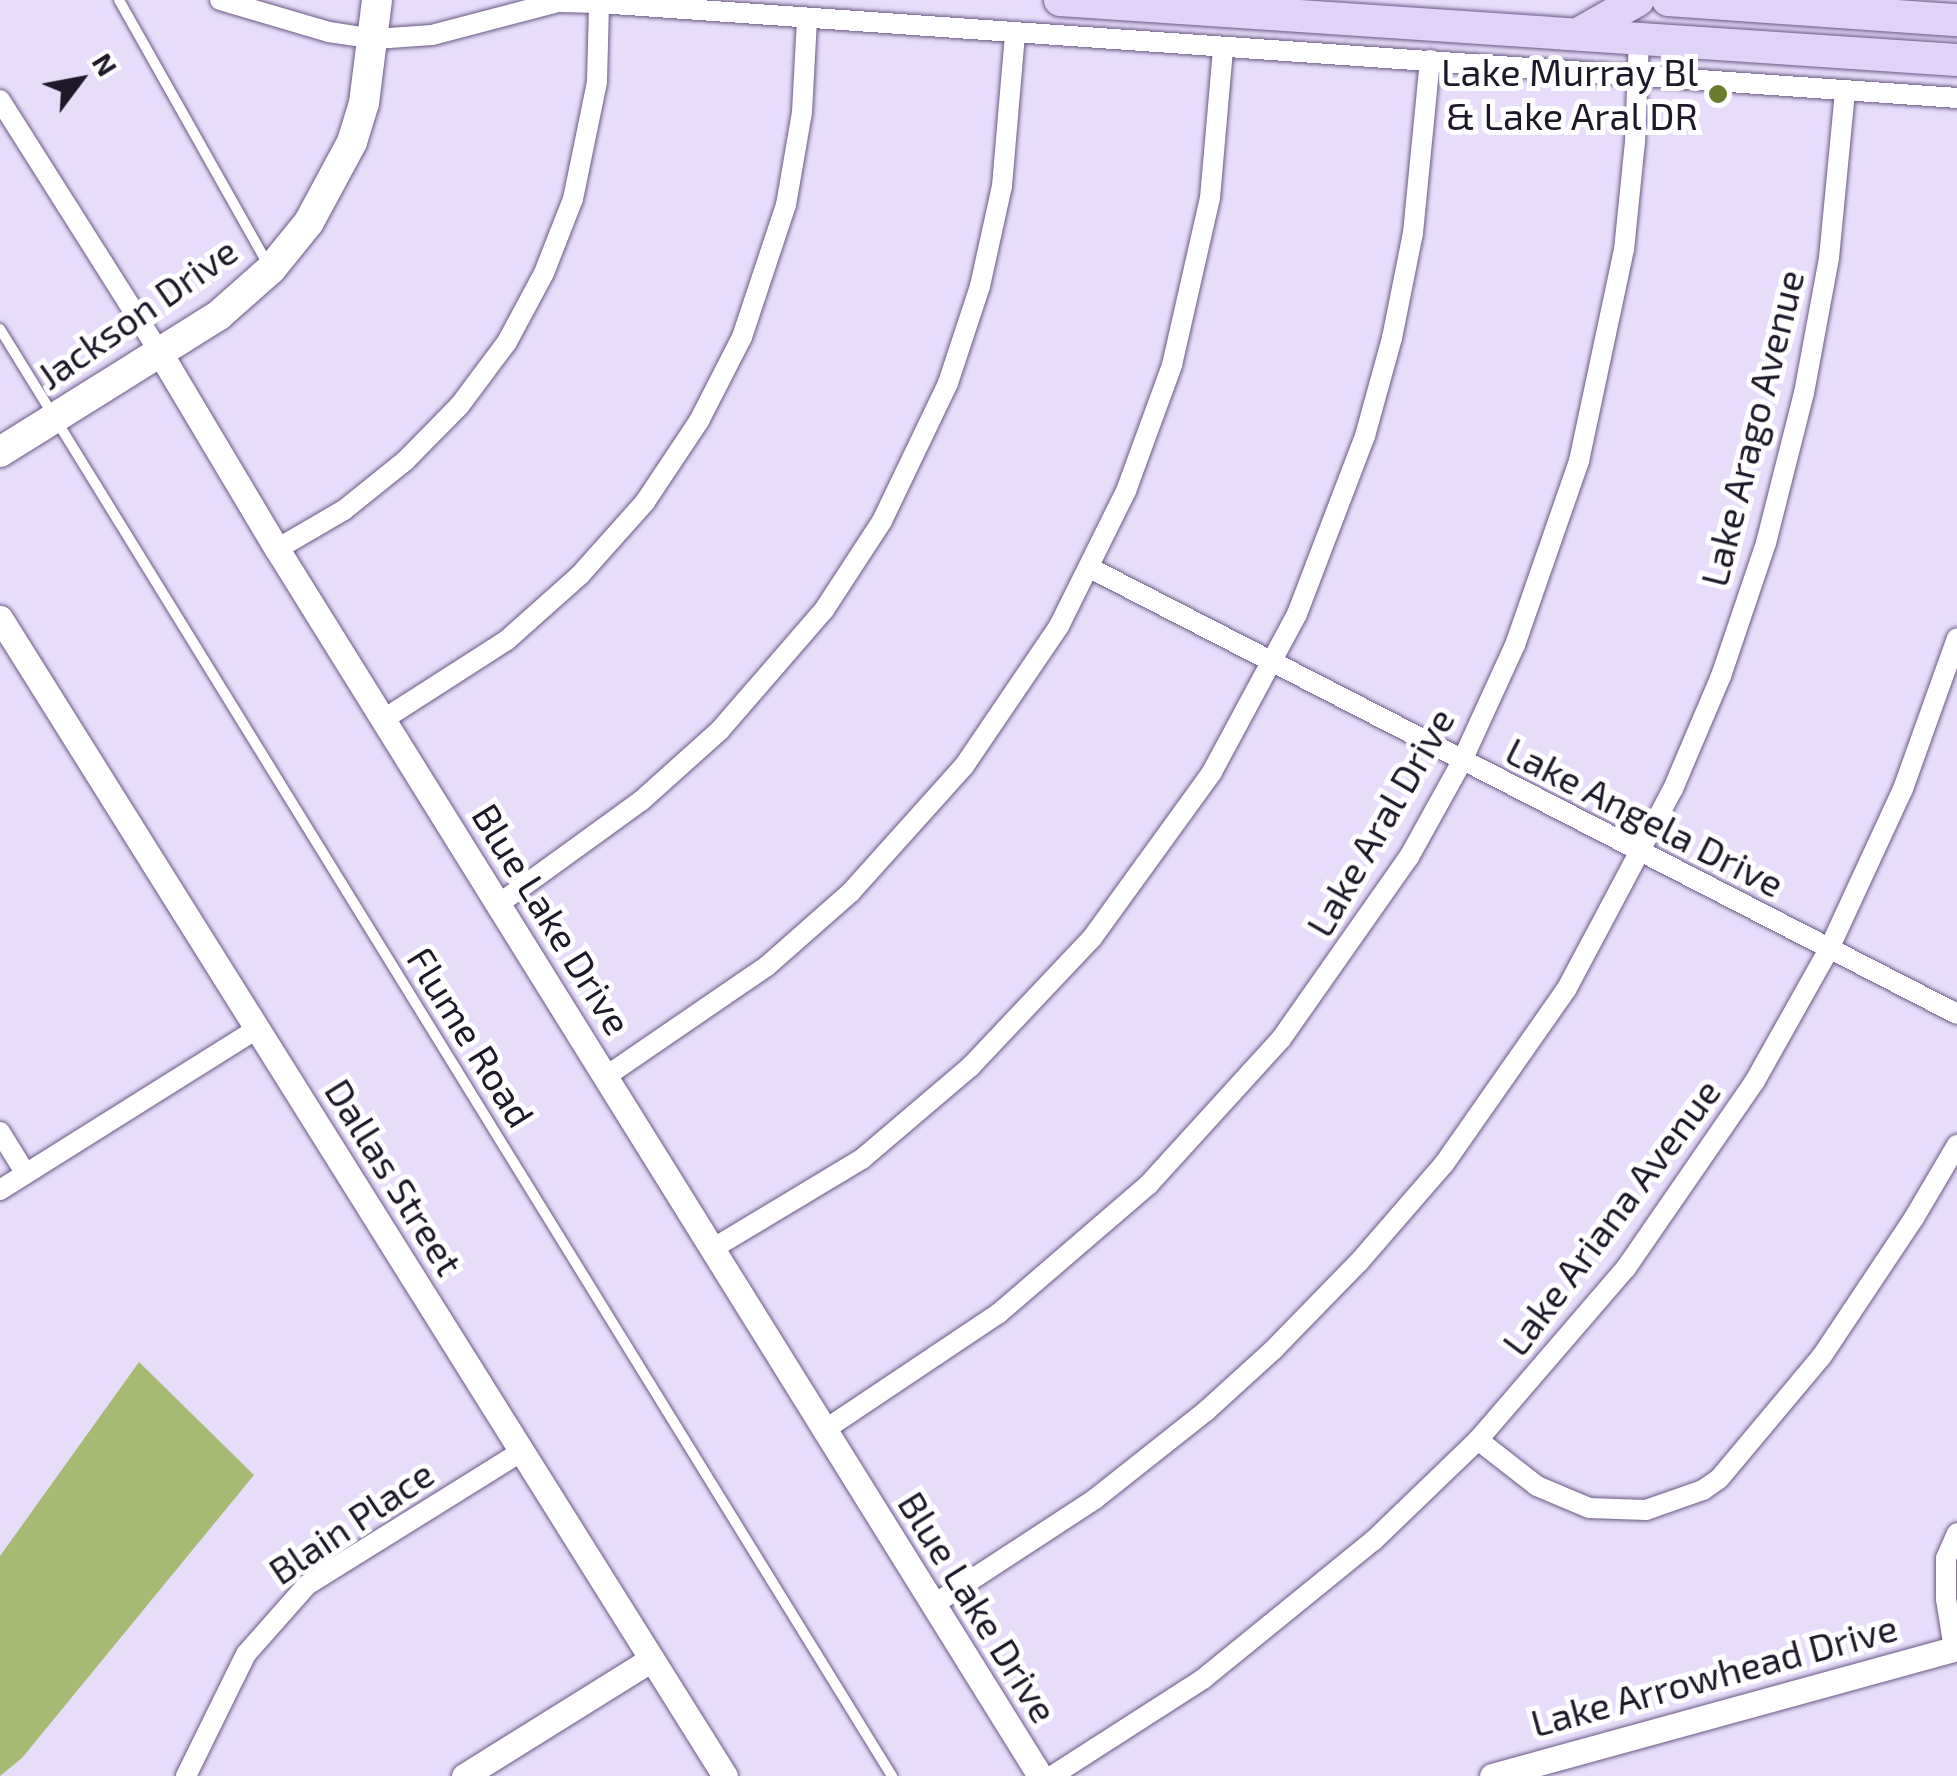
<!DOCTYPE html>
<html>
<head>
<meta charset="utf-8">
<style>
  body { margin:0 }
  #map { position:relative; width:1957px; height:1776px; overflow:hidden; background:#e7ddfb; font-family:"Exo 2",sans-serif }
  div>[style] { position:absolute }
  .green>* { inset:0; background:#a6ba73 }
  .roads { filter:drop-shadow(0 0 2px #6a5984) drop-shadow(0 0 2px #6a5984) }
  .service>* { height:10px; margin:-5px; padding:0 5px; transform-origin:5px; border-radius:5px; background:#fff }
  .minor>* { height:20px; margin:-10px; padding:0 10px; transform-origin:10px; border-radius:10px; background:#fff }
  .tertiary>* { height:25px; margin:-12.5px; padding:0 12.5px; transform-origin:12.5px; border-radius:12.5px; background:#fff }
  .secondary>* { height:30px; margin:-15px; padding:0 15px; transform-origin:15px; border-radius:15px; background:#fff }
  .primary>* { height:32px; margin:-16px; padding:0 16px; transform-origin:16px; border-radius:16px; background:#e0d3f8 }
  .dots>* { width:28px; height:28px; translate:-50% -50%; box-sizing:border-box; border:5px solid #fff; border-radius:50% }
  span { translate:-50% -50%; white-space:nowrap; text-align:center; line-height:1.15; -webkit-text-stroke:10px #fff; paint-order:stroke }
  .poi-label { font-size:38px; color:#1e1829 }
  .right { translate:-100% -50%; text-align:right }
  .street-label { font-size:38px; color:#1e1829 }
  .north { position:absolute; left:30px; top:30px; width:100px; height:100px; -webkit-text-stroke:8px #fff; paint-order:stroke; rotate:58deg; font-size:28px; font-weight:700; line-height:40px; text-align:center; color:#1e1829 }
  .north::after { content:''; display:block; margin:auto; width:35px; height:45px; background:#1e1829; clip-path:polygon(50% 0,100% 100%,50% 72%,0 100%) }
</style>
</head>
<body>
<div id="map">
  <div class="green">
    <i style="clip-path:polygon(139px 1362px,254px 1475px,22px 1758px,0 1776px,0 1556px)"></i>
  </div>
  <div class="roads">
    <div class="service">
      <i style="left:119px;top:0;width:303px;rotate:60.6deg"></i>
      <i style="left:0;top:329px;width:1700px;rotate:58.35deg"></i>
    </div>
    <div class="minor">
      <i style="left:220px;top:0;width:114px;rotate:16.4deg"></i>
      <i style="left:329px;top:32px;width:47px;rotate:8.7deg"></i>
      <i style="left:375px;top:39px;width:57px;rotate:-4deg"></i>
      <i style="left:432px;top:35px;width:130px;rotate:-14.7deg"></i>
      <i style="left:558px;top:2px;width:41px;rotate:1.4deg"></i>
      <i style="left:599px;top:3px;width:1361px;rotate:4deg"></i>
      <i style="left:0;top:100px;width:299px;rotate:57.7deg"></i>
      <i style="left:277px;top:549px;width:78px;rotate:-30.2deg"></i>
      <i style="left:344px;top:510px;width:78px;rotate:-38.8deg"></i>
      <i style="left:405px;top:461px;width:78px;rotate:-45.5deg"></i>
      <i style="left:460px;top:405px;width:79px;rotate:-53.3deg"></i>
      <i style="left:507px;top:342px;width:78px;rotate:-61.8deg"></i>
      <i style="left:544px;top:273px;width:79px;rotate:-68.6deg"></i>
      <i style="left:573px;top:199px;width:119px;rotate:-78.4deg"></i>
      <i style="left:597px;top:82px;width:79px;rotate:-88.5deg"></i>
      <i style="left:1090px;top:568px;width:975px;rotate:27.22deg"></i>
      <i style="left:384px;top:719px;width:146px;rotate:-32.7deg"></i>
      <i style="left:507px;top:640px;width:98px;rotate:-41.7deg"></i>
      <i style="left:580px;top:575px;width:98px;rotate:-48.3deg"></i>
      <i style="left:645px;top:502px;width:97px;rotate:-56.3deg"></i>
      <i style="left:699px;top:421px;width:94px;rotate:-62.9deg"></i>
      <i style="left:742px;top:337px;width:139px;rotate:-71.6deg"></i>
      <i style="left:786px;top:205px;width:94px;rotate:-80.2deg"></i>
      <i style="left:802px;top:112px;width:93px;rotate:-86.9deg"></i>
      <i style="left:500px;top:903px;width:174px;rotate:-35.9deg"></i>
      <i style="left:641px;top:801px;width:106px;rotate:-41.9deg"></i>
      <i style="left:720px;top:730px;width:159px;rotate:-49.1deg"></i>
      <i style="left:824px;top:610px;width:106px;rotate:-56.9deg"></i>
      <i style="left:882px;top:521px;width:153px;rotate:-64.4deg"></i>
      <i style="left:948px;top:383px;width:102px;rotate:-71.7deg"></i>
      <i style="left:980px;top:286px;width:102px;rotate:-77.6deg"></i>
      <i style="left:1002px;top:186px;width:153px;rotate:-85.1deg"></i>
      <i style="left:605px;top:1077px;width:196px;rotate:-34.4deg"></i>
      <i style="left:767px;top:966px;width:112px;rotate:-41.4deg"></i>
      <i style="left:851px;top:892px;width:169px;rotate:-48.1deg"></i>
      <i style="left:964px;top:766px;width:169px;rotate:-55.8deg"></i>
      <i style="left:1059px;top:626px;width:151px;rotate:-63.6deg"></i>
      <i style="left:1126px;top:491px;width:134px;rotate:-69.9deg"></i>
      <i style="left:1172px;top:365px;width:171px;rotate:-77.2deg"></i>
      <i style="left:1210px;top:198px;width:149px;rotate:-85deg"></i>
      <i style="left:0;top:1132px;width:49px;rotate:58.2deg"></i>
      <i style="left:0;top:1190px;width:303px;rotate:-32.1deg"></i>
      <i style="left:712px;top:1249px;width:175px;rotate:-31deg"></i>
      <i style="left:862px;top:1159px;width:142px;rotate:-40.4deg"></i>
      <i style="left:970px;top:1067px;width:178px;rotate:-46.6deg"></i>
      <i style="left:1092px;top:938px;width:205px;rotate:-54.1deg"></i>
      <i style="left:1212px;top:772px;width:179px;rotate:-61.7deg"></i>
      <i style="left:1297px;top:614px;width:191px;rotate:-69.1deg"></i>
      <i style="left:1365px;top:436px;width:102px;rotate:-74.6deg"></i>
      <i style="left:1392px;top:338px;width:107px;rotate:-78.7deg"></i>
      <i style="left:1413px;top:233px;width:174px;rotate:-84.4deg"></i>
      <i style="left:823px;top:1431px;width:211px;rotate:-33.8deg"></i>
      <i style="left:998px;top:1314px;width:198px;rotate:-40.7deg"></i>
      <i style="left:1148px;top:1185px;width:197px;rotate:-47.7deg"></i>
      <i style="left:1281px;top:1039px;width:223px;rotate:-54.9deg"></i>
      <i style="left:1409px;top:857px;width:107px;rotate:-61deg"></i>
      <i style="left:1461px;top:763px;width:130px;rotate:-65.4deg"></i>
      <i style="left:1515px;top:645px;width:195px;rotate:-70.8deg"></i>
      <i style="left:1579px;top:461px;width:216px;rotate:-78deg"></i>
      <i style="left:1624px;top:250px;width:109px;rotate:-84.2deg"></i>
      <i style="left:1635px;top:142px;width:103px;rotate:-87.8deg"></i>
      <i style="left:1478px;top:1440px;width:75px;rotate:37.9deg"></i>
      <i style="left:1537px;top:1486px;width:56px;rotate:22.9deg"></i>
      <i style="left:1589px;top:1508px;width:57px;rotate:2deg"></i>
      <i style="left:1646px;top:1510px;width:60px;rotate:-19.3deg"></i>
      <i style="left:1703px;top:1490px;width:19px;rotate:-35deg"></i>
      <i style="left:1719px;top:1479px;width:160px;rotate:-50.1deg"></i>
      <i style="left:1822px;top:1356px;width:166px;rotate:-56.3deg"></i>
      <i style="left:1914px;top:1218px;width:85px;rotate:-59.5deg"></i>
      <i style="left:933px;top:1605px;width:194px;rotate:-33.2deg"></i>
      <i style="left:1095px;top:1499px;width:142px;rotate:-38.4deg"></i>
      <i style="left:1206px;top:1411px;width:91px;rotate:-42.3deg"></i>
      <i style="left:1273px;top:1350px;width:123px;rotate:-45.7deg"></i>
      <i style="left:1359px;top:1262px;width:130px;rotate:-49.1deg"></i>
      <i style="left:1444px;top:1164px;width:213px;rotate:-55deg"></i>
      <i style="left:1566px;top:990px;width:228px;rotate:-62deg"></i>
      <i style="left:1673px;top:789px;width:123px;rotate:-67deg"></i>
      <i style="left:1721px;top:676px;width:140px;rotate:-71.3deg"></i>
      <i style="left:1766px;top:543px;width:155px;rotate:-75.8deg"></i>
      <i style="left:1804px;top:393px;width:137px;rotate:-79.5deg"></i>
      <i style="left:1829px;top:258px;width:168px;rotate:-84.5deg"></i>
      <i style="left:1954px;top:1649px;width:51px;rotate:-99.1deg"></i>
      <i style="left:1946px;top:1599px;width:41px;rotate:-90deg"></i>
      <i style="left:1946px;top:1558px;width:27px;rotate:-66deg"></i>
      <i style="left:186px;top:1776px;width:136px;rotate:-63.8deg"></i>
      <i style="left:246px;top:1654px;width:92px;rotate:-48.5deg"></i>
      <i style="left:307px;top:1585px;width:252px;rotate:-31.9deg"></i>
      <i style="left:1052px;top:1776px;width:179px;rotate:-32.7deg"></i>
      <i style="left:1203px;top:1679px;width:219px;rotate:-39.1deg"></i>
      <i style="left:1373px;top:1541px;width:146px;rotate:-43.9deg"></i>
      <i style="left:1478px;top:1440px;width:227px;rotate:-49.3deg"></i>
      <i style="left:1626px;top:1268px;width:227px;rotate:-55.4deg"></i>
      <i style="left:1755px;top:1081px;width:151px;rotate:-60.7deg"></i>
      <i style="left:1829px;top:949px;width:176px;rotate:-65.2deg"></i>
      <i style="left:1903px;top:789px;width:160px;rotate:-70.3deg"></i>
    </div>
    <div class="tertiary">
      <i style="left:160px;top:353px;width:228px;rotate:59.2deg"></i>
      <i style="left:277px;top:549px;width:1445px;rotate:58.12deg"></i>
      <i style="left:0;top:618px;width:1366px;rotate:57.95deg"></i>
      <i style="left:464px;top:1776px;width:221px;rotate:-31.9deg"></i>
      <i style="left:1492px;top:1776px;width:482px;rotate:-15.4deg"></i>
    </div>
    <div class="secondary">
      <i style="left:0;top:452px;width:258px;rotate:-32deg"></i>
      <i style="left:219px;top:315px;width:69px;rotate:-41.5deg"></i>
      <i style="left:271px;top:269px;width:60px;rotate:-51deg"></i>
      <i style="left:309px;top:222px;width:91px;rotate:-61.7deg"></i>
      <i style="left:352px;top:142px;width:41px;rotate:-72.9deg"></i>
      <i style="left:364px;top:103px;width:104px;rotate:-82.8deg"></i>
    </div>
    <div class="primary">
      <i style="left:1060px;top:0;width:899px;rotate:3.83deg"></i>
      <i style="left:1668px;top:0;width:290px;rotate:4deg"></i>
      <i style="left:1578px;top:34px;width:69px;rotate:-29.5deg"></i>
    </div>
  </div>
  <div class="dots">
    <i style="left:1718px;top:94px;background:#6a7d2d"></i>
  </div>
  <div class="poi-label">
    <span class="right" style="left:1698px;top:94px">Lake Murray Bl<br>&amp; Lake Aral DR</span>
  </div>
  <div class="street-label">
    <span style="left:137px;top:313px;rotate:-35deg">Jackson Drive</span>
    <span style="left:1752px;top:428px;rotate:-76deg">Lake Arago Avenue</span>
    <span style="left:1645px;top:817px;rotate:27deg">Lake Angela Drive</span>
    <span style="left:1380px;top:822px;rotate:-60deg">Lake Aral Drive</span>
    <span style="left:552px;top:919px;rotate:58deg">Blue Lake Drive</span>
    <span style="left:471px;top:1037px;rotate:58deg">Flume Road</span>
    <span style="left:394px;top:1177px;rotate:58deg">Dallas Street</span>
    <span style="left:1611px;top:1217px;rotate:-53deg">Lake Ariana Avenue</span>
    <span style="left:351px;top:1522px;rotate:-34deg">Blain Place</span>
    <span style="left:978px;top:1607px;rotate:58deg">Blue Lake Drive</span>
    <span style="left:1714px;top:1675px;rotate:-15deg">Lake Arrowhead Drive</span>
  </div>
  <div class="north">N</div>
</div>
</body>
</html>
